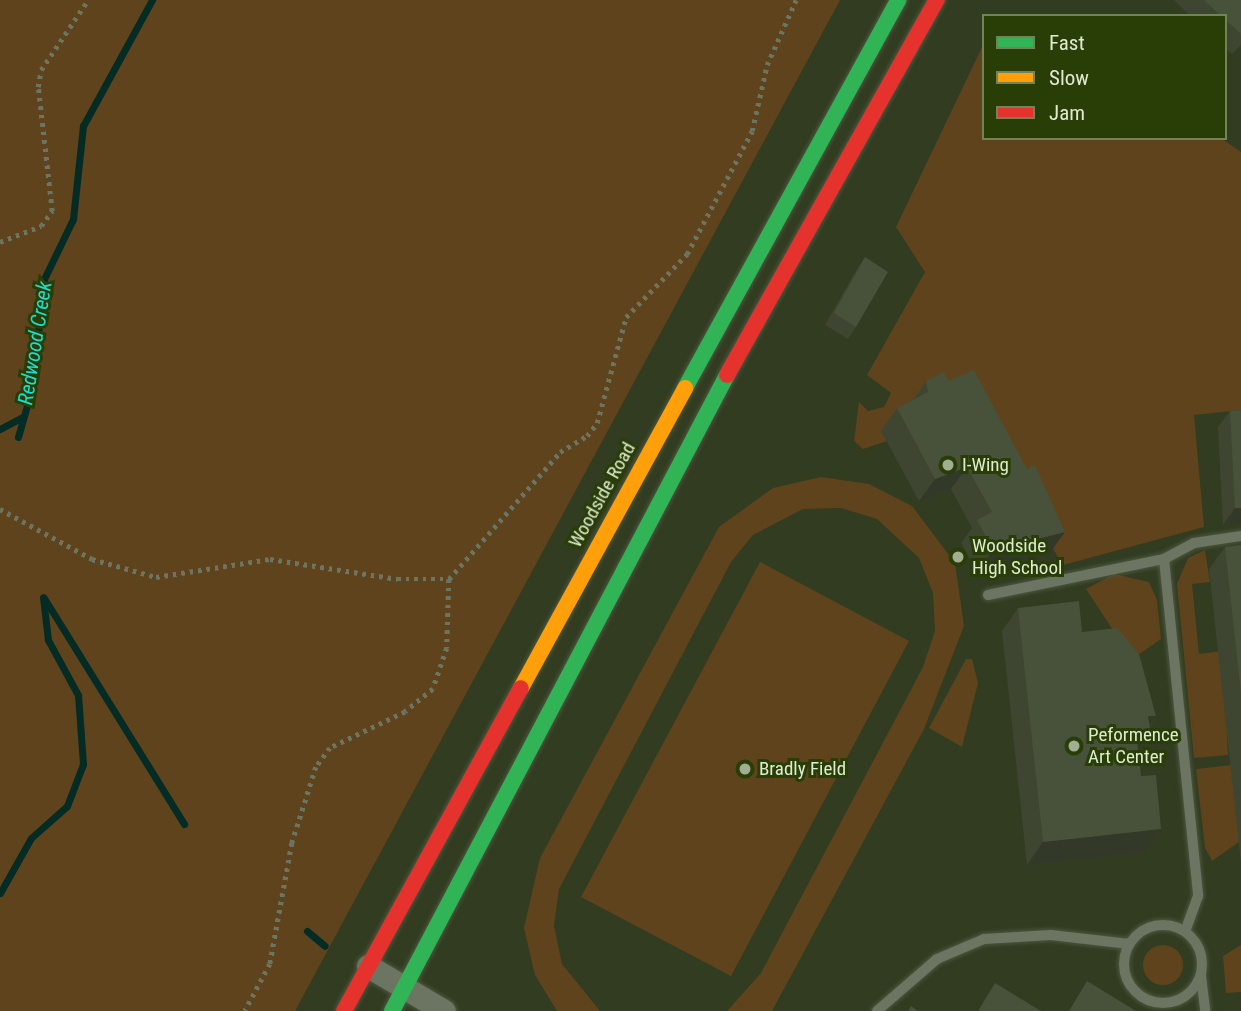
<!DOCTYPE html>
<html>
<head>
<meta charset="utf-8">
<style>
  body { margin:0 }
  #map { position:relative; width:1241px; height:1011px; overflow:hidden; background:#313c20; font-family:"Roboto Condensed",sans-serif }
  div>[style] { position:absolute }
  .green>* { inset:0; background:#5f431c }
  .round { border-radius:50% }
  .stream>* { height:7px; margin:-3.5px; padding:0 3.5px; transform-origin:3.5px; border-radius:3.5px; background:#052b25 }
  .path>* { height:4.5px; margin-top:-2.25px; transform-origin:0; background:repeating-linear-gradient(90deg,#6d7561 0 3.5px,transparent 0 8.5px) }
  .roads { filter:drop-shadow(0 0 2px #4d5640) drop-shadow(0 0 2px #4d5640) }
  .lane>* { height:10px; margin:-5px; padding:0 5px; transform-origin:5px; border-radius:5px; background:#6c7561 }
  .lane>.ring { margin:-5px; padding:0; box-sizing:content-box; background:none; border:10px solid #6c7561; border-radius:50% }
  .street>* { height:23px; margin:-11.5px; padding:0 11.5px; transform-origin:11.5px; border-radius:11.5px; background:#6c7561 }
  .fast>* { height:16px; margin:-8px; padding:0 8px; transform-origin:8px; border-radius:8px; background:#30b455 }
  .slow>* { height:16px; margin:-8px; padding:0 8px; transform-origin:8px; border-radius:8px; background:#ff9f0a }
  .jam>* { height:16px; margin:-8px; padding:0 8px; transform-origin:8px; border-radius:8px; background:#e5322d }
  .wall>* { inset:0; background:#3e4632 }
  .shaded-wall>* { inset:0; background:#323929 }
  .building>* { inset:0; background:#48513a }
  .dots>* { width:19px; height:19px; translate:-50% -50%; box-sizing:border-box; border:4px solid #293d07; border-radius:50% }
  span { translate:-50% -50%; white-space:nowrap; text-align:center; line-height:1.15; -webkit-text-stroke:6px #293d07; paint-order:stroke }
  .poi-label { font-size:19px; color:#deebcf }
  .left { translate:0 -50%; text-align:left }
  .street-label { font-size:19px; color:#deebcf }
  .water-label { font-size:21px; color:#1cddd1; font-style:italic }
  .legend { position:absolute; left:982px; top:14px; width:245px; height:126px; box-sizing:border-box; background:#293d07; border:2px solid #718357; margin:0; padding:9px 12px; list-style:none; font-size:21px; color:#deebcf }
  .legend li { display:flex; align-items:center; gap:14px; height:35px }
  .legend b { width:35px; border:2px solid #718357 }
</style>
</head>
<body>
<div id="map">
  <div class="green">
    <i style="clip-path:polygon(0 0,840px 0,295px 1011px,0 1011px)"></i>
    <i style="clip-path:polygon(984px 43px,984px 138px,1221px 138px,1241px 152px,1241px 410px,1194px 415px,1204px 527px,1063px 565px,1034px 518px,887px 441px,863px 449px,854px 441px,859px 402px,868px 411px,884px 407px,891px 393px,867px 375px,925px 272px,896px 227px)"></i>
    <i style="clip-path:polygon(821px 477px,869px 484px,912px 506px,955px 563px,964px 626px,924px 729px,772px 1011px,727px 1011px,761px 973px,923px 667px,935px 631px,933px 593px,919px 558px,877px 519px,841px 508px,803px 509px,753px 535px,731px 562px,559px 889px,554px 926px,562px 964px,600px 1011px,557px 1011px,535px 975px,524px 928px,540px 858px,719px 527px,773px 488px)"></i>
    <i style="clip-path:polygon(1205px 550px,1210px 582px,1192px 584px,1199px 654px,1223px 651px,1228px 755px,1194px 758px,1177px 584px,1188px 558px)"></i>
    <i style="clip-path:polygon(760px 562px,909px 641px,731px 976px,581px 897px)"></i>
    <i style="clip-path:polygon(1114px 574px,1149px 582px,1157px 600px,1161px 639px,1132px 659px,1086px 589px)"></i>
    <i style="clip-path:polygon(966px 659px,972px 659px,978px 683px,962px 747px,929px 728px)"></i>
    <i style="clip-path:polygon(1232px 765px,1239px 842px,1212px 861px,1205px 848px,1196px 769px)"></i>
    <i class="round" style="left:1143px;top:945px;width:40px;height:40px"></i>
    <i style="clip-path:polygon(1241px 945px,1241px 992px,1226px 993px,1223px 956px)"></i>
  </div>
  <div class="stream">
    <i style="left:0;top:429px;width:26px;rotate:-28deg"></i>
    <i style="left:18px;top:437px;width:51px;rotate:-74.1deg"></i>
    <i style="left:32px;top:388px;width:110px;rotate:-83.7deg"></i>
    <i style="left:44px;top:279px;width:67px;rotate:-64.2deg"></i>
    <i style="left:73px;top:219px;width:94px;rotate:-83.9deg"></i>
    <i style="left:83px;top:126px;width:144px;rotate:-61.3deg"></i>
    <i style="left:44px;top:598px;width:266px;rotate:58.2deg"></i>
    <i style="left:0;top:893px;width:63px;rotate:-60.6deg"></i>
    <i style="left:31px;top:838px;width:48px;rotate:-41.6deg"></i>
    <i style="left:67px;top:806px;width:45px;rotate:-69.1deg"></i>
    <i style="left:83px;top:764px;width:69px;rotate:-94.1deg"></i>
    <i style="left:78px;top:695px;width:63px;rotate:-118.6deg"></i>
    <i style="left:48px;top:640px;width:43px;rotate:-96.6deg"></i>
    <i style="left:307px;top:931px;width:23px;rotate:40deg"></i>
  </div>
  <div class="path">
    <i style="left:0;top:242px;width:44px;rotate:-21.3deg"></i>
    <i style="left:41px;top:226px;width:19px;rotate:-54deg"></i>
    <i style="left:52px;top:211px;width:125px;rotate:-96.4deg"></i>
    <i style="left:38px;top:87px;width:17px;rotate:-80deg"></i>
    <i style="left:41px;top:70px;width:84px;rotate:-56.1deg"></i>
    <i style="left:0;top:509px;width:105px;rotate:28.5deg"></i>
    <i style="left:92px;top:559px;width:66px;rotate:15.7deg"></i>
    <i style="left:156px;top:577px;width:115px;rotate:-9deg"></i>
    <i style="left:270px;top:559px;width:129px;rotate:8.9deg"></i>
    <i style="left:397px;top:579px;width:52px"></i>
    <i style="left:449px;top:579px;width:69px;rotate:91.7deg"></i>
    <i style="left:447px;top:648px;width:43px;rotate:108.9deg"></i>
    <i style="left:433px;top:689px;width:36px;rotate:141deg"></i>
    <i style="left:405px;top:712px;width:83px;rotate:154.4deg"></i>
    <i style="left:330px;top:748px;width:24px;rotate:126deg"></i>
    <i style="left:316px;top:767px;width:80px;rotate:107.5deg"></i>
    <i style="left:292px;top:843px;width:123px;rotate:100.3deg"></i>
    <i style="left:270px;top:964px;width:53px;rotate:118deg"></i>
    <i style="left:449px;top:579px;width:169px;rotate:-48.8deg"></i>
    <i style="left:560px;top:452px;width:31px;rotate:-31deg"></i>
    <i style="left:587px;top:436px;width:16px;rotate:-52deg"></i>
    <i style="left:597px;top:423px;width:110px;rotate:-74.7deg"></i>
    <i style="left:626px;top:317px;width:88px;rotate:-45.9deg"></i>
    <i style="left:687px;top:254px;width:139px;rotate:-62.1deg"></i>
    <i style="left:752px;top:131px;width:68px;rotate:-77.2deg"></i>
    <i style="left:767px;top:65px;width:71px;rotate:-66deg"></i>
  </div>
  <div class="roads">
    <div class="lane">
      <i style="left:1164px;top:559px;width:339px;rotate:84.2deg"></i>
      <i style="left:1198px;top:896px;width:37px;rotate:110deg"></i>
      <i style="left:988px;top:595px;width:180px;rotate:-11.6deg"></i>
      <i style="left:1164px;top:559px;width:34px;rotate:-28deg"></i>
      <i style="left:1194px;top:543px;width:48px;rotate:-8.5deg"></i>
      <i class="ring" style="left:1124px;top:925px;width:68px;height:68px"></i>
      <i style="left:1201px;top:976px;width:35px;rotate:83deg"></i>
      <i style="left:877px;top:1011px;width:79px;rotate:-40.9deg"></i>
      <i style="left:937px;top:959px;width:51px;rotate:-23.1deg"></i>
      <i style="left:984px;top:939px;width:67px;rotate:-3.4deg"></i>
      <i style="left:1051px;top:935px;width:79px;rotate:6.6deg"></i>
    </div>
    <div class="street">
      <i style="left:368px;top:966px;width:88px;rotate:30.6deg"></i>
    </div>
    <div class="fast">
      <i style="left:685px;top:388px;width:443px;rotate:-61.2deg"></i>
      <i style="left:392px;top:1011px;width:719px;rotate:-62.22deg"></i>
    </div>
    <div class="slow">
      <i style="left:521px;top:688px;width:342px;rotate:-61.3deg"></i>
    </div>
    <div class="jam">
      <i style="left:727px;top:375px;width:430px;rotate:-60.8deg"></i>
      <i style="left:344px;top:1011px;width:368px;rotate:-61.3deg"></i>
    </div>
  </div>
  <div class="wall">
    <i style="clip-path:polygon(1174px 0,1241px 0,1241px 45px,1232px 54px,1225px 48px,1225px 16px,1190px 16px)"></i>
    <i style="clip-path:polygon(865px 257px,856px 327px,848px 339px,825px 325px,857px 269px)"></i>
    <i style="clip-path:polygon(926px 381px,1049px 554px,977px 572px,961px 543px,972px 528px,951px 489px,919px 501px,881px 431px,897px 408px,914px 399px)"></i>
    <i style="clip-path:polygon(1241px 410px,1241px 523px,1223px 525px,1218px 427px,1230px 411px)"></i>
    <i style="clip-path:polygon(1241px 545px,1241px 863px,1209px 569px,1225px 547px)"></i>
    <i style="clip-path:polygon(1018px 608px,1082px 632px,1156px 716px,1150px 726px,1150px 729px,1137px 747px,1145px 852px,1027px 865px,1002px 631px)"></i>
  </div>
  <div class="shaded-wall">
    <i style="clip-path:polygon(967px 467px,951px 489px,919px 501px,935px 479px)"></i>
    <i style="clip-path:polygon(1235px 508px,1241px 508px,1241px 523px,1223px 525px)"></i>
    <i style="clip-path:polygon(1065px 532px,1049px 554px,977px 572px,993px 550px)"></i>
    <i style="clip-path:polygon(1148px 716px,1156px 716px,1146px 730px,1150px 729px,1134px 752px,1136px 731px)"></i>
    <i style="clip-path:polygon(1161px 829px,1145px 852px,1027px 865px,1043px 842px)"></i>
  </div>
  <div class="building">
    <i style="clip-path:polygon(1204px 0,1241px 0,1241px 34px,1225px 19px,1225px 16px,1221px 16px)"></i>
    <i style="clip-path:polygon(865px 257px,888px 272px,856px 327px,834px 313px)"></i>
    <i style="clip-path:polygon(974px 370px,1027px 469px,1035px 465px,1065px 532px,993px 550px,977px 520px,992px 512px,967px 467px,935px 479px,897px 408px,928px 392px,926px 381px,944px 372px,948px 381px)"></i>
    <i style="clip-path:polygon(1241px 410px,1241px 508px,1235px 508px,1230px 411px)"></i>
    <i style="clip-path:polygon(1241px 545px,1241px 693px,1225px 547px)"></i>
    <i style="clip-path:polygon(1079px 601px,1082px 632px,1117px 628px,1139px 654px,1156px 716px,1148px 716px,1150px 729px,1136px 731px,1141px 776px,1156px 775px,1161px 829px,1043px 842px,1018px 608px)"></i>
    <i style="clip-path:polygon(1087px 981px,1136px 1011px,1069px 1011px)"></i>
    <i style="clip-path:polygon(995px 983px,1041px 1011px,978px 1011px)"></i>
    <i style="clip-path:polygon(911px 1006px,918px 1011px,908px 1011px)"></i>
  </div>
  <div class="dots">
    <i style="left:948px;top:465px;background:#a1ae92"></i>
    <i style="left:958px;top:557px;background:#a1ae92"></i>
    <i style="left:1074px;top:746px;background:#a1ae92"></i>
    <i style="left:745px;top:769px;background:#a1ae92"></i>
  </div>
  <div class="poi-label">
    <span class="left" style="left:962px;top:465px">I-Wing</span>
    <span class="left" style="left:972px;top:557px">Woodside<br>High School</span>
    <span class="left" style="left:1088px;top:746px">Peformence<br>Art Center</span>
    <span class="left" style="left:759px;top:769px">Bradly Field</span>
  </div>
  <div class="street-label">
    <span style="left:602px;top:495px;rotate:-61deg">Woodside Road</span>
  </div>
  <div class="water-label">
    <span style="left:35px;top:343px;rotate:-81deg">Redwood Creek</span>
  </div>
  <ul class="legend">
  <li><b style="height:9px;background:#30b455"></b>Fast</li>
  <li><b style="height:9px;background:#ff9f0a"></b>Slow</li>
  <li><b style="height:9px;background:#e5322d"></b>Jam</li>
  </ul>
</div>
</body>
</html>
